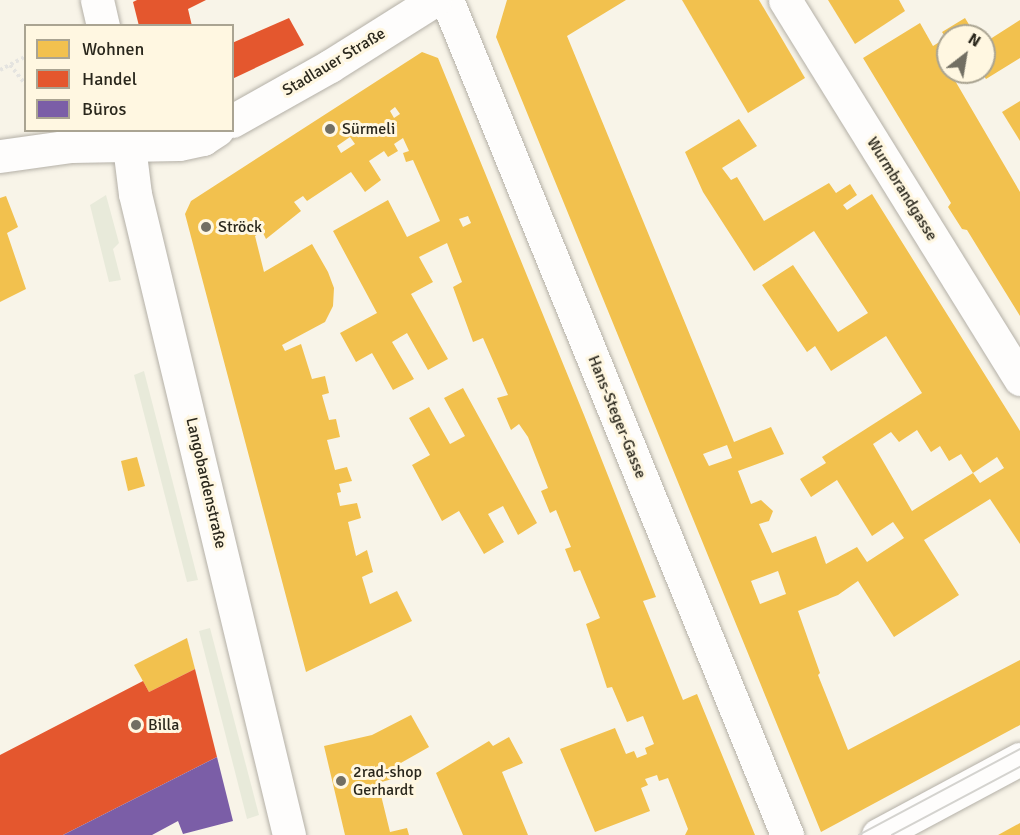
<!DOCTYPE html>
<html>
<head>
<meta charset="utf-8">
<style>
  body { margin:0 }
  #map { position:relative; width:1020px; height:835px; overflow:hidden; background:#f8f4e8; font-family:Signika,sans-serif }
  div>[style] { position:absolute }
  .green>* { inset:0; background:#e8eada }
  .homes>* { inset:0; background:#f2c14e }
  .shops>* { inset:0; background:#e4572e }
  .offices>* { inset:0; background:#7b5ea7 }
  .path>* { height:4px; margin-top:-2px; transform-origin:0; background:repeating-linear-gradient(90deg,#e5e4e0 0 3px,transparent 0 6px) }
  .roads { filter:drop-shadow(0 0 2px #b4b0a7) drop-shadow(0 0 2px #b4b0a7) }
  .minor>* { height:33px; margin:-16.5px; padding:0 16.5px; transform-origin:16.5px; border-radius:16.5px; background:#fefdfc }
  .tertiary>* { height:33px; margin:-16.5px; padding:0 16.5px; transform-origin:16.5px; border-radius:16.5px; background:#fefdfc }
  .tram>* { height:1.5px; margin:-0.75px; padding:0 0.75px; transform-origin:0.75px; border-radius:0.75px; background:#d4d3cf }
  .dots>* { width:16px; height:16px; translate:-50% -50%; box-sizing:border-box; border:3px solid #fff7e1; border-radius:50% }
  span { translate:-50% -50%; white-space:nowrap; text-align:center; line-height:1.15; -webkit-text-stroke:6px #fff7e1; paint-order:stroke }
  .street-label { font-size:16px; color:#2a271c }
  .poi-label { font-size:16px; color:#2a271c }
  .left { translate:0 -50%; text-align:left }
  .legend { position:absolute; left:24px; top:24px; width:210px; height:108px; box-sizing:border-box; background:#fff7e1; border:2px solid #aaa492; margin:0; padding:8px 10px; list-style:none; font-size:18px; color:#2a271c }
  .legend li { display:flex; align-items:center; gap:12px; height:30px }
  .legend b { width:30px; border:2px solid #aaa492 }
  .north { position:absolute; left:936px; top:24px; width:60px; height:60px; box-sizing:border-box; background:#fff7e1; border:2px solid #aaa492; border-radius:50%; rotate:31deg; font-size:16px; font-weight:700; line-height:24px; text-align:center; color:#2a271c }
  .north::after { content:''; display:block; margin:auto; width:21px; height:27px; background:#726f63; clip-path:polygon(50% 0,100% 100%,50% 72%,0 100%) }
</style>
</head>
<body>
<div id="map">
  <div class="green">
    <i style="clip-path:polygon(106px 195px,119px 243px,113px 249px,121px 280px,109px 282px,90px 205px)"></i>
    <i style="clip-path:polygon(144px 371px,198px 580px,187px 582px,134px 375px)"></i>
    <i style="clip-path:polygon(210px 628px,259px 815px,247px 819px,199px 631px)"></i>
  </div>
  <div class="homes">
    <i style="clip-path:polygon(evenodd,507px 0,626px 0,567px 36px,734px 442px,771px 427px,784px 454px,738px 471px,751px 504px,761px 500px,773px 511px,769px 521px,759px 524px,772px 553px,816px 536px,826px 564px,857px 547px,867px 562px,904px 538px,893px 522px,872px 536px,837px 480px,811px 497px,800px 479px,826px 463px,822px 457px,922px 393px,886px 336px,831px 371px,815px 346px,807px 352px,762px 285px,793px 265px,838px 332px,868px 313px,814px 231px,754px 271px,703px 192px,685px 152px,739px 119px,757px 146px,722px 168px,731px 180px,737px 177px,764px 221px,829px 183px,836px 193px,850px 184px,857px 195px,843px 205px,847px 210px,872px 194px,1020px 431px,1020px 544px,990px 499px,924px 540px,959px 595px,894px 637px,858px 581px,838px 595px,798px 611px,820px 673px,818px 675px,848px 750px,1020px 660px,1020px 725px,821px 832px,496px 37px,507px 0,917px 430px,931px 452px,940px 446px,949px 461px,961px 454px,973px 473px,997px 457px,1004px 468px,980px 483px,973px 473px,912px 511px,873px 444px,891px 432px,899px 442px,917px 430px,507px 0,727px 445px,732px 458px,709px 466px,703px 454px,727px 445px,507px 0,778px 571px,786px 594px,760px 604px,751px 581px,778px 571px)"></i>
    <i style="clip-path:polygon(682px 0,759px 0,805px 78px,748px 113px)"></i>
    <i style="clip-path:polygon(828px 0,899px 0,905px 11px,855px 44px)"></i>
    <i style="clip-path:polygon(965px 18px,976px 36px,948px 36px,948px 57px,943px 60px,1020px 192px,1020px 316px,967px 230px,962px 229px,948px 207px,951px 203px,863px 58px,920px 23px,933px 46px,946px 38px,942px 32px)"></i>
    <i style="clip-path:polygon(1020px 20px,1020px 58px,986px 79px,981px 72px,984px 72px,984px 43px)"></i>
    <i style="clip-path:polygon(evenodd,422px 52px,438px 58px,584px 415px,656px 597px,643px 601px,683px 700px,697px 694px,755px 835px,685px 835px,688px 829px,668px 778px,659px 781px,657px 775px,645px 779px,648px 785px,641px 788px,650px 811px,595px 832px,560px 749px,615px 728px,626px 754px,634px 751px,637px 758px,647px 754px,645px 748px,654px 744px,643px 716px,627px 722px,612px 687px,607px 688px,586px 624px,600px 618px,580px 570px,574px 572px,565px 549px,571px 547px,556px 510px,550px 513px,541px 491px,548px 488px,528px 437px,519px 424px,511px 430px,497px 398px,508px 395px,483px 338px,473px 342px,453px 287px,462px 282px,447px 243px,419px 257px,433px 282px,411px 294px,448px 359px,428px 370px,407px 333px,392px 342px,414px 379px,393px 390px,372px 353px,356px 362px,340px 333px,377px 313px,333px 231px,388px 200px,407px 237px,440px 221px,413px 160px,406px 162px,403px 153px,409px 151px,403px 138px,394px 144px,398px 151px,388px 157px,384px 151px,369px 161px,381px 180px,365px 192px,351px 172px,307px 201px,303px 196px,294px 202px,301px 211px,266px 239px,262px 231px,255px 236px,264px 272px,312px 244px,328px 272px,334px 288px,333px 306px,325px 322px,282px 345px,285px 351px,301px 344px,312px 379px,325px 376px,329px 393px,322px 395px,329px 420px,336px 419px,340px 437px,327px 440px,335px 470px,347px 467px,352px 481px,339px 484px,341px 492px,337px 493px,340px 506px,357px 503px,361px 518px,348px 522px,356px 556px,367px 550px,373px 572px,362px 577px,370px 604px,397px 591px,412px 621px,306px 672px,185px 214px,191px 201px,422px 52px,395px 107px,400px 114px,394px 118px,390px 111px,395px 107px,422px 52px,350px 137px,355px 144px,341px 153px,337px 146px,350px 137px,422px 52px,468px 216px,471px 223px,463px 227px,459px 219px,468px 216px)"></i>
    <i style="clip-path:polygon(1020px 101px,1020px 141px,1002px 112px)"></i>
    <i style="clip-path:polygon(6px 196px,18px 227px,7px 233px,26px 289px,0 302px,0 198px)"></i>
    <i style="clip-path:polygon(463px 388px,537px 523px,518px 535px,503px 506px,488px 514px,504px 542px,484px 554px,459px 511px,442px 521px,412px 465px,430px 455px,409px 418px,429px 407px,450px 444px,465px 436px,444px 398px)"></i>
    <i style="clip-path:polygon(137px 457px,145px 486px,128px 491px,121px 461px)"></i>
    <i style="clip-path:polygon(187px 638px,195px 669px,149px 692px,134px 665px)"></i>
    <i style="clip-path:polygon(411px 715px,429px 747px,399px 764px,403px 776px,378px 783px,390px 832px,407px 828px,409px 835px,345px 835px,324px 746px,372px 735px)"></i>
    <i style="clip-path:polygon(509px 737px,523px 763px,502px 772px,528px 835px,463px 835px,436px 773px,489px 741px,493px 746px)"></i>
    <i style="clip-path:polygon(1020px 823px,1020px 835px,998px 835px)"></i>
  </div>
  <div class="shops">
    <i style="clip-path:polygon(137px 0,206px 0,188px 9px,192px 26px,139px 26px,133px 2px)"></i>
    <i style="clip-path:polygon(289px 18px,304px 45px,232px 79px,232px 43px)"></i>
    <i style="clip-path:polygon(195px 669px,217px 757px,63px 835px,0 835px,0 755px,143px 681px,149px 692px)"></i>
  </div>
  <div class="offices">
    <i style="clip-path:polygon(217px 757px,233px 821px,183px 834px,178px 821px,152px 835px,63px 835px)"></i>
  </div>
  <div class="path">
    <i style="left:10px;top:65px;width:26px;rotate:51deg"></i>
    <i style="left:0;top:70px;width:30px;rotate:-28deg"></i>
  </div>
  <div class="roads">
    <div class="minor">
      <i style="left:97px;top:0;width:27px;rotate:77deg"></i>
      <i style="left:447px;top:0;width:902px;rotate:67.84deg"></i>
      <i style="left:785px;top:0;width:446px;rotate:58.2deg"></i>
      <i style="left:878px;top:835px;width:161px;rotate:-28.2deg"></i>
    </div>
    <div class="tertiary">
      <i style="left:232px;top:121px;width:112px;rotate:-29.3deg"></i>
      <i style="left:330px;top:66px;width:124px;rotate:-32.2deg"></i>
      <i style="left:129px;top:146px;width:48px;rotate:82.9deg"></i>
      <i style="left:135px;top:194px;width:659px;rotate:76.49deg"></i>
      <i style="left:0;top:156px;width:72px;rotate:-8deg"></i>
      <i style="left:71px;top:146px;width:108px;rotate:-1.1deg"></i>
      <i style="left:179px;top:144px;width:25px;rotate:-12deg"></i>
      <i style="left:203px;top:139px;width:17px;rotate:-33deg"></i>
    </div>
  </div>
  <div class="tram">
    <i style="left:859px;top:835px;width:183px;rotate:-28.1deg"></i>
    <i style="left:892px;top:835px;width:145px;rotate:-28deg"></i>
  </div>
  <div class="dots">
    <i style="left:330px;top:129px;background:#726f63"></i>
    <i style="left:206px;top:227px;background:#726f63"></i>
    <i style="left:136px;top:725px;background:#726f63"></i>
    <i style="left:341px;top:781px;background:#726f63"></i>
  </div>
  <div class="street-label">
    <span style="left:334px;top:62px;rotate:-31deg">Stadlauer Straße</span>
    <span style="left:902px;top:189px;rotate:58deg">Wurmbrandgasse</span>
    <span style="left:617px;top:417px;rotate:68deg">Hans-Steger-Gasse</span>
    <span style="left:206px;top:483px;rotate:77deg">Langobardenstraße</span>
  </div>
  <div class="poi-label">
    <span class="left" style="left:342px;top:129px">Sürmeli</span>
    <span class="left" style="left:218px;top:227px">Ströck</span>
    <span class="left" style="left:148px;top:725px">Billa</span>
    <span class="left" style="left:353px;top:781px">2rad-shop<br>Gerhardt</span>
  </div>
  <ul class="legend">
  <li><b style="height:16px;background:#f2c14e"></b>Wohnen</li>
  <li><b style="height:16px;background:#e4572e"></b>Handel</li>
  <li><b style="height:16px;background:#7b5ea7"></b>Büros</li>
  </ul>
  <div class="north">N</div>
</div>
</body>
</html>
